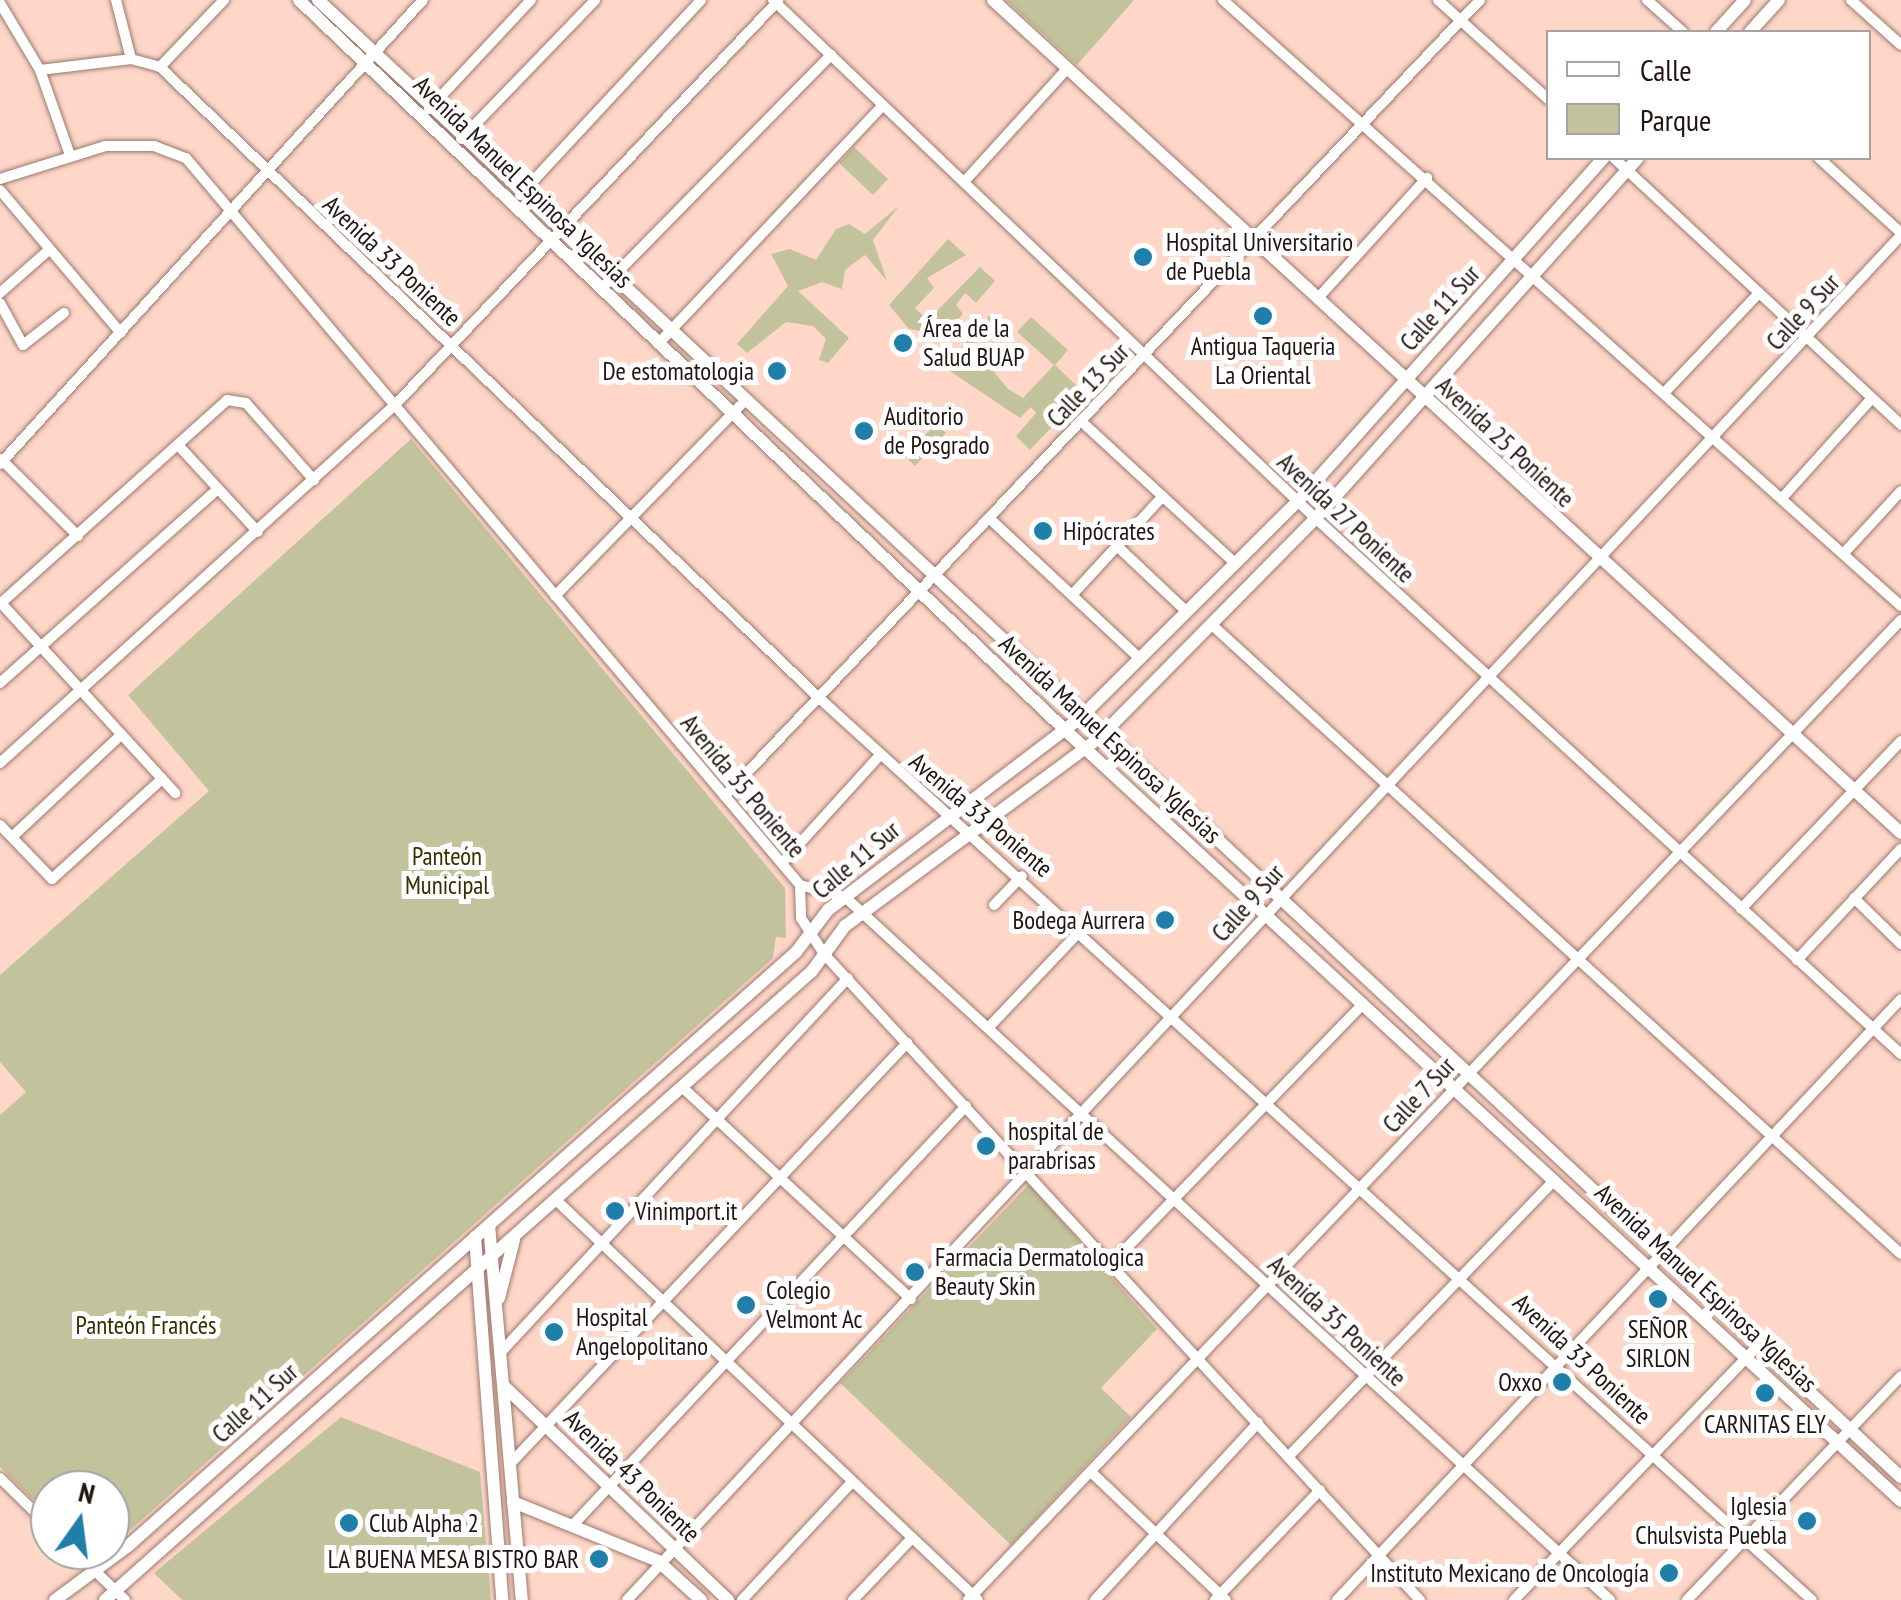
<!DOCTYPE html>
<html>
<head>
<meta charset="utf-8">
<style>
  body { margin:0 }
  #map { position:relative; width:1901px; height:1600px; overflow:hidden; background:#fed7c9; font-family:"PT Sans Narrow",sans-serif }
  div>[style] { position:absolute }
  .green>* { inset:0; background:#c2c29c }
  .roads { filter:drop-shadow(0 0 2px #9c796c) drop-shadow(0 0 2px #9c796c) }
  .minor>* { height:10px; margin:-5px; padding:0 5px; transform-origin:5px; border-radius:5px; background:#fff }
  .major>* { height:12px; margin:-6px; padding:0 6px; transform-origin:6px; border-radius:6px; background:#fff }
  .dots>* { width:28px; height:28px; translate:-50% -50%; box-sizing:border-box; border:5px solid #fff; border-radius:50% }
  span { translate:-50% -50%; white-space:nowrap; text-align:center; line-height:1.15; -webkit-text-stroke:10px #fff; paint-order:stroke }
  .street-label { font-size:25px; color:#221410 }
  .poi-label { font-size:25px; color:#221410 }
  .left { translate:0 -50%; text-align:left }
  .right { translate:-100% -50%; text-align:right }
  .park-label { font-size:25px; color:#333100 }
  .legend { position:absolute; left:1546px; top:30px; width:325px; height:130px; box-sizing:border-box; background:#fff; border:2px solid #a7a19f; margin:0; padding:12px 18px; list-style:none; font-size:30px; color:#221410 }
  .legend li { display:flex; align-items:center; gap:20px; height:50px }
  .legend b { width:50px; border:2px solid #a7a19f }
  .north { position:absolute; left:30px; top:1470px; width:100px; height:100px; box-sizing:border-box; background:#fff; border:2px solid #a7a19f; border-radius:50%; rotate:14deg; font-size:28px; font-weight:700; line-height:40px; text-align:center; color:#221410 }
  .north::after { content:''; display:block; margin:auto; width:35px; height:45px; background:#207eab; clip-path:polygon(50% 0,100% 100%,50% 72%,0 100%) }
</style>
</head>
<body>
<div id="map">
  <div class="green">
    <i style="clip-path:polygon(1006px 0,1134px 0,1077px 65px)"></i>
    <i style="clip-path:polygon(854px 147px,888px 179px,873px 195px,839px 163px)"></i>
    <i style="clip-path:polygon(899px 206px,873px 240px,887px 281px,865px 255px,845px 270px,842px 289px,822px 282px,798px 291px,849px 338px,828px 363px,819px 360px,826px 339px,813px 326px,786px 322px,747px 353px,737px 344px,788px 286px,771px 254px,790px 249px,816px 260px,836px 229px,849px 224px,865px 234px)"></i>
    <i style="clip-path:polygon(948px 239px,966px 255px,927px 278px,934px 288px,915px 308px,928px 320px,980px 267px,995px 281px,976px 303px,965px 293px,956px 305px,963px 314px,943px 335px,929px 321px,927px 332px,909px 329px,889px 305px)"></i>
    <i style="clip-path:polygon(990px 315px,997px 323px,972px 345px,1008px 389px,1023px 398px,1054px 365px,1017px 332px,1031px 317px,1068px 350px,1055px 365px,1084px 393px,1030px 450px,1016px 436px,1036px 413px,1031px 407px,1020px 418px,944px 367px)"></i>
    <i style="clip-path:polygon(936px 424px,946px 433px,915px 466px,904px 456px)"></i>
    <i style="clip-path:polygon(411px 439px,785px 888px,786px 938px,776px 937px,773px 958px,110px 1548px,110px 1490px,50px 1490px,50px 1516px,0 1467px,0 1115px,26px 1092px,0 1062px,0 975px,209px 791px,128px 695px)"></i>
    <i style="clip-path:polygon(1029px 1184px,1157px 1329px,1101px 1388px,1131px 1417px,1011px 1545px,840px 1383px)"></i>
    <i style="clip-path:polygon(341px 1417px,480px 1472px,491px 1600px,182px 1600px,154px 1573px)"></i>
  </div>
  <div class="roads">
    <div class="minor">
      <i style="left:116px;top:0;width:61px;rotate:75.7deg"></i>
      <i style="left:773px;top:0;width:744px;rotate:43.69deg"></i>
      <i style="left:1311px;top:514px;width:800px;rotate:42.47deg"></i>
      <i style="left:1223px;top:0;width:909px;rotate:41.79deg"></i>
      <i style="left:1438px;top:0;width:148px;rotate:42deg"></i>
      <i style="left:1647px;top:0;width:48px;rotate:41.6deg"></i>
      <i style="left:1851px;top:0;width:67px;rotate:42deg"></i>
      <i style="left:0;top:3px;width:78px;rotate:59.2deg"></i>
      <i style="left:40px;top:70px;width:90px;rotate:70.6deg"></i>
      <i style="left:160px;top:67px;width:93px;rotate:-46.3deg"></i>
      <i style="left:40px;top:70px;width:92px;rotate:-6.9deg"></i>
      <i style="left:131px;top:59px;width:30px;rotate:15deg"></i>
      <i style="left:160px;top:67px;width:910px;rotate:43.75deg"></i>
      <i style="left:817px;top:696px;width:1344px;rotate:42.26deg"></i>
      <i style="left:429px;top:109px;width:149px;rotate:-46.9deg"></i>
      <i style="left:461px;top:139px;width:193px;rotate:-46deg"></i>
      <i style="left:1614px;top:158px;width:392px;rotate:42.9deg"></i>
      <i style="left:1819px;top:158px;width:111px;rotate:42.4deg"></i>
      <i style="left:0;top:179px;width:110px;rotate:-17.4deg"></i>
      <i style="left:105px;top:146px;width:49px"></i>
      <i style="left:154px;top:146px;width:34px;rotate:21deg"></i>
      <i style="left:186px;top:158px;width:952px;rotate:49.82deg"></i>
      <i style="left:964px;top:182px;width:153px;rotate:-47.7deg"></i>
      <i style="left:0;top:190px;width:187px;rotate:49.8deg"></i>
      <i style="left:520px;top:195px;width:266px;rotate:-47.1deg"></i>
      <i style="left:602px;top:288px;width:327px;rotate:-45.5deg"></i>
      <i style="left:0;top:293px;width:65px;rotate:-41.3deg"></i>
      <i style="left:1319px;top:297px;width:161px;rotate:-47.8deg"></i>
      <i style="left:0;top:303px;width:48px;rotate:61.3deg"></i>
      <i style="left:23px;top:345px;width:52px;rotate:-38deg"></i>
      <i style="left:658px;top:344px;width:328px;rotate:-46.7deg"></i>
      <i style="left:1666px;top:391px;width:135px;rotate:-46.5deg"></i>
      <i style="left:1081px;top:421px;width:209px;rotate:42.7deg"></i>
      <i style="left:178px;top:445px;width:118px;rotate:47.4deg"></i>
      <i style="left:1px;top:459px;width:109px;rotate:45deg"></i>
      <i style="left:0;top:464px;width:628px;rotate:-47.65deg"></i>
      <i style="left:1783px;top:497px;width:133px;rotate:-48deg"></i>
      <i style="left:989px;top:518px;width:207px;rotate:43deg"></i>
      <i style="left:1117px;top:546px;width:96px;rotate:43.3deg"></i>
      <i style="left:1844px;top:553px;width:84px;rotate:-47.4deg"></i>
      <i style="left:1072px;top:595px;width:134px;rotate:-47.4deg"></i>
      <i style="left:555px;top:596px;width:268px;rotate:-45.8deg"></i>
      <i style="left:1px;top:603px;width:258px;rotate:47.5deg"></i>
      <i style="left:0;top:604px;width:305px;rotate:-41.9deg"></i>
      <i style="left:227px;top:400px;width:19px;rotate:9deg"></i>
      <i style="left:246px;top:403px;width:103px;rotate:48.6deg"></i>
      <i style="left:1211px;top:624px;width:934px;rotate:42.4deg"></i>
      <i style="left:0;top:683px;width:292px;rotate:-41.7deg"></i>
      <i style="left:0;top:763px;width:533px;rotate:-42.19deg"></i>
      <i style="left:395px;top:405px;width:557px;rotate:-46.53deg"></i>
      <i style="left:725px;top:796px;width:1097px;rotate:-46.51deg"></i>
      <i style="left:0;top:825px;width:75px;rotate:46.1deg"></i>
      <i style="left:52px;top:879px;width:149px;rotate:-42.3deg"></i>
      <i style="left:12px;top:837px;width:149px;rotate:-43.1deg"></i>
      <i style="left:783px;top:862px;width:144px;rotate:-47.8deg"></i>
      <i style="left:800px;top:885px;width:47px;rotate:14.9deg"></i>
      <i style="left:845px;top:897px;width:1039px;rotate:42.58deg"></i>
      <i style="left:800px;top:885px;width:33px;rotate:88deg"></i>
      <i style="left:801px;top:918px;width:43px;rotate:57.4deg"></i>
      <i style="left:824px;top:954px;width:879px;rotate:47.31deg"></i>
      <i style="left:1854px;top:898px;width:66px;rotate:44.4deg"></i>
      <i style="left:994px;top:905px;width:40px;rotate:-46deg"></i>
      <i style="left:1741px;top:909px;width:232px;rotate:-46.4deg"></i>
      <i style="left:1797px;top:960px;width:152px;rotate:-46.9deg"></i>
      <i style="left:989px;top:1027px;width:135px;rotate:-46.5deg"></i>
      <i style="left:682px;top:1087px;width:312px;rotate:42.8deg"></i>
      <i style="left:556px;top:1200px;width:581px;rotate:43.47deg"></i>
      <i style="left:1111px;top:1264px;width:362px;rotate:-45.9deg"></i>
      <i style="left:501px;top:1352px;width:510px;rotate:-47.14deg"></i>
      <i style="left:1289px;top:1456px;width:383px;rotate:-46.1deg"></i>
      <i style="left:510px;top:1464px;width:579px;rotate:-46.68deg"></i>
      <i style="left:1091px;top:1472px;width:186px;rotate:43.5deg"></i>
      <i style="left:0;top:1478px;width:70px;rotate:44.4deg"></i>
      <i style="left:572px;top:1526px;width:576px;rotate:-46.83deg"></i>
      <i style="left:74px;top:1550px;width:20px;rotate:45deg"></i>
      <i style="left:95px;top:1571px;width:42px;rotate:44deg"></i>
      <i style="left:627px;top:1600px;width:1867px;rotate:-46.97deg"></i>
      <i style="left:742px;top:1600px;width:160px;rotate:-47deg"></i>
      <i style="left:853px;top:1600px;width:86px;rotate:-46.4deg"></i>
      <i style="left:968px;top:1600px;width:1353px;rotate:-46.41deg"></i>
      <i style="left:1095px;top:1600px;width:241px;rotate:-47.4deg"></i>
      <i style="left:1215px;top:1600px;width:152px;rotate:-46.3deg"></i>
      <i style="left:1337px;top:1600px;width:824px;rotate:-46.82deg"></i>
      <i style="left:1514px;top:1600px;width:352px;rotate:-46.2deg"></i>
      <i style="left:1687px;top:1600px;width:310px;rotate:-46.3deg"></i>
    </div>
    <div class="major">
      <i style="left:299px;top:0;width:1058px;rotate:43.62deg"></i>
      <i style="left:1065px;top:730px;width:1137px;rotate:42.68deg"></i>
      <i style="left:318px;top:0;width:2165px;rotate:43.02deg"></i>
      <i style="left:993px;top:0;width:1232px;rotate:42.53deg"></i>
      <i style="left:1716px;top:32px;width:43px;rotate:-47.8deg"></i>
      <i style="left:1750px;top:32px;width:43px;rotate:-47.8deg"></i>
      <i style="left:489px;top:1225px;width:376px;rotate:85deg"></i>
      <i style="left:475px;top:1237px;width:364px;rotate:85.7deg"></i>
      <i style="left:499px;top:1298px;width:60px;rotate:-75.5deg"></i>
      <i style="left:504px;top:1386px;width:310px;rotate:43.7deg"></i>
      <i style="left:513px;top:1502px;width:157px;rotate:22.1deg"></i>
      <i style="left:658px;top:1561px;width:58px;rotate:42.2deg"></i>
      <i style="left:55px;top:1600px;width:91px;rotate:-36.5deg"></i>
      <i style="left:128px;top:1546px;width:894px;rotate:-41.64deg"></i>
      <i style="left:796px;top:952px;width:53px;rotate:-52.7deg"></i>
      <i style="left:828px;top:910px;width:315px;rotate:-37.3deg"></i>
      <i style="left:1079px;top:719px;width:309px;rotate:-44.9deg"></i>
      <i style="left:1298px;top:501px;width:460px;rotate:-48.3deg"></i>
      <i style="left:105px;top:1600px;width:946px;rotate:-41.66deg"></i>
      <i style="left:812px;top:971px;width:56px;rotate:-53.7deg"></i>
      <i style="left:845px;top:926px;width:316px;rotate:-36.5deg"></i>
      <i style="left:1099px;top:738px;width:309px;rotate:-45.4deg"></i>
      <i style="left:1316px;top:518px;width:483px;rotate:-48.2deg"></i>
    </div>
  </div>
  <div class="dots">
    <i style="left:1143px;top:257px;background:#207eab"></i>
    <i style="left:1263px;top:316px;background:#207eab"></i>
    <i style="left:903px;top:343px;background:#207eab"></i>
    <i style="left:777px;top:371px;background:#207eab"></i>
    <i style="left:864px;top:431px;background:#207eab"></i>
    <i style="left:1043px;top:531px;background:#207eab"></i>
    <i style="left:1165px;top:920px;background:#207eab"></i>
    <i style="left:986px;top:1146px;background:#207eab"></i>
    <i style="left:615px;top:1211px;background:#207eab"></i>
    <i style="left:915px;top:1272px;background:#207eab"></i>
    <i style="left:1658px;top:1299px;background:#207eab"></i>
    <i style="left:746px;top:1305px;background:#207eab"></i>
    <i style="left:554px;top:1332px;background:#207eab"></i>
    <i style="left:1562px;top:1382px;background:#207eab"></i>
    <i style="left:1765px;top:1393px;background:#207eab"></i>
    <i style="left:1807px;top:1521px;background:#207eab"></i>
    <i style="left:349px;top:1523px;background:#207eab"></i>
    <i style="left:599px;top:1559px;background:#207eab"></i>
    <i style="left:1669px;top:1573px;background:#207eab"></i>
  </div>
  <div class="street-label">
    <span style="left:523px;top:182px;rotate:44deg">Avenida Manuel Espinosa Yglesias</span>
    <span style="left:392px;top:261px;rotate:43deg">Avenida 33 Poniente</span>
    <span style="left:1440px;top:308px;rotate:-48deg">Calle 11 Sur</span>
    <span style="left:1803px;top:312px;rotate:-47deg">Calle 9 Sur</span>
    <span style="left:1088px;top:385px;rotate:-46deg">Calle 13 Sur</span>
    <span style="left:1505px;top:442px;rotate:43deg">Avenida 25 Poniente</span>
    <span style="left:1346px;top:518px;rotate:43deg">Avenida 27 Poniente</span>
    <span style="left:1110px;top:739px;rotate:43deg">Avenida Manuel Espinosa Yglesias</span>
    <span style="left:743px;top:786px;rotate:50deg">Avenida 35 Poniente</span>
    <span style="left:981px;top:815px;rotate:40deg">Avenida 33 Poniente</span>
    <span style="left:856px;top:860px;rotate:-40deg">Calle 11 Sur</span>
    <span style="left:1248px;top:903px;rotate:-48deg">Calle 9 Sur</span>
    <span style="left:1419px;top:1095px;rotate:-47deg">Calle 7 Sur</span>
    <span style="left:1706px;top:1288px;rotate:43deg">Avenida Manuel Espinosa Yglesias</span>
    <span style="left:1337px;top:1321px;rotate:43deg">Avenida 35 Poniente</span>
    <span style="left:1582px;top:1359px;rotate:43deg">Avenida 33 Poniente</span>
    <span style="left:255px;top:1403px;rotate:-42deg">Calle 11 Sur</span>
    <span style="left:632px;top:1476px;rotate:44deg">Avenida 43 Poniente</span>
  </div>
  <div class="poi-label">
    <span class="left" style="left:1166px;top:257px">Hospital Universitario<br>de Puebla</span>
    <span class="left" style="left:923px;top:343px">Área de la<br>Salud BUAP</span>
    <span style="left:1263px;top:361px">Antigua Taqueria<br>La Oriental</span>
    <span class="right" style="left:754px;top:371px">De estomatologia</span>
    <span class="left" style="left:884px;top:431px">Auditorio<br>de Posgrado</span>
    <span class="left" style="left:1063px;top:531px">Hipócrates</span>
    <span class="right" style="left:1145px;top:920px">Bodega Aurrera</span>
    <span class="left" style="left:1008px;top:1146px">hospital de<br>parabrisas</span>
    <span class="left" style="left:635px;top:1211px">Vinimport.it</span>
    <span class="left" style="left:935px;top:1272px">Farmacia Dermatologica<br>Beauty Skin</span>
    <span class="left" style="left:766px;top:1305px">Colegio<br>Velmont Ac</span>
    <span class="left" style="left:576px;top:1332px">Hospital<br>Angelopolitano</span>
    <span style="left:1658px;top:1344px">SEÑOR<br>SIRLON</span>
    <span class="right" style="left:1542px;top:1382px">Oxxo</span>
    <span style="left:1765px;top:1424px">CARNITAS ELY</span>
    <span class="right" style="left:1787px;top:1521px">Iglesia<br>Chulsvista Puebla</span>
    <span class="left" style="left:369px;top:1523px">Club Alpha 2</span>
    <span class="right" style="left:579px;top:1559px">LA BUENA MESA BISTRO BAR</span>
    <span class="right" style="left:1649px;top:1573px">Instituto Mexicano de Oncología</span>
  </div>
  <div class="park-label">
    <span style="left:447px;top:871px">Panteón<br>Municipal</span>
    <span style="left:146px;top:1325px">Panteón Francés</span>
  </div>
  <ul class="legend">
  <li><b style="height:12px;background:#fff"></b>Calle</li>
  <li><b style="height:28px;background:#c2c29c"></b>Parque</li>
  </ul>
  <div class="north">N</div>
</div>
</body>
</html>
